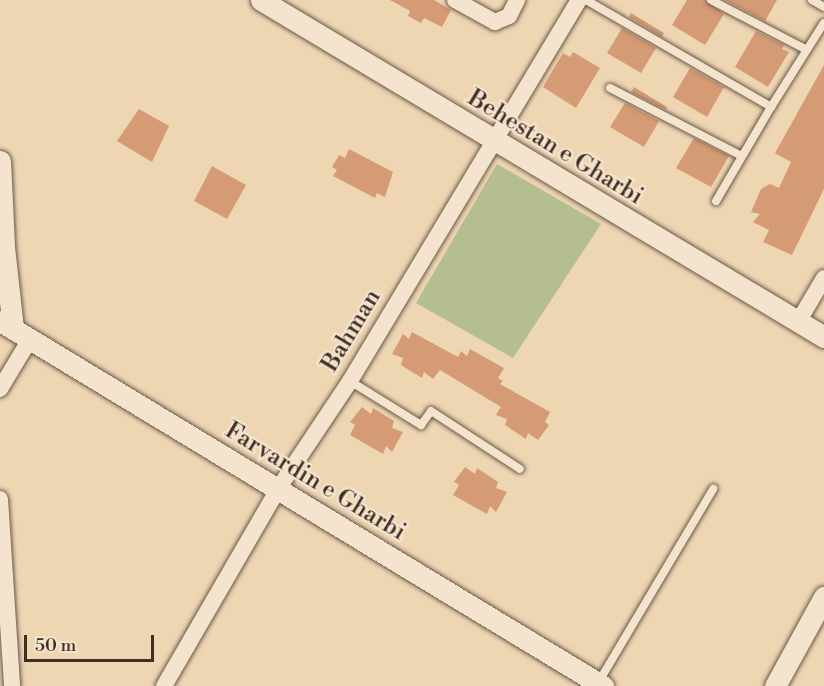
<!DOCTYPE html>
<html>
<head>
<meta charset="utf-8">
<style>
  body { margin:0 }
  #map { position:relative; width:824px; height:686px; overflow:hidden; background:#eed6b3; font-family:"Libre Bodoni",serif }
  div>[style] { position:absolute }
  .green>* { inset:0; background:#b5be8f }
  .building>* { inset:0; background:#d59b74 }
  .roads { filter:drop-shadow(0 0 2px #6a5848) drop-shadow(0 0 2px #6a5848) }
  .service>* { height:8px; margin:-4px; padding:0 4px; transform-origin:4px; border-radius:4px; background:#f4e4ce }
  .minor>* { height:16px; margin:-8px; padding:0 8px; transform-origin:8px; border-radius:8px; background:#f4e4ce }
  .tertiary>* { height:21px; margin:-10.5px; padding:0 10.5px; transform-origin:10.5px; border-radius:10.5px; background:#f4e4ce }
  span { translate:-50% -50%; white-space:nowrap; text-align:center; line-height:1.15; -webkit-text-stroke:4.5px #f4e4ce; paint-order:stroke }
  .street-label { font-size:24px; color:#3e2e24 }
  .scale { position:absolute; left:24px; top:635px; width:130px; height:27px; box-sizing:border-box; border:3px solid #3e2e24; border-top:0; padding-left:8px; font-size:18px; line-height:21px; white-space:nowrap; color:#3e2e24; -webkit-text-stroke:4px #f4e4ce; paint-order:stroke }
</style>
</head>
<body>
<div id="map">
  <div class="green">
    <i style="clip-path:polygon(497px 164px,601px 224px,513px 358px,416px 303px)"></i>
  </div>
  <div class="building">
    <i style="clip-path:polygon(390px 0,434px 0,451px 10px,442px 27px,424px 18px,421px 23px,408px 16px,410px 11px)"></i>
    <i style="clip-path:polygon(687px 0,705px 0,724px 14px,705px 45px,672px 25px)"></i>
    <i style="clip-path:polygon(725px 0,777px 0,765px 21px)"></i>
    <i style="clip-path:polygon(631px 13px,664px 33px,662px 37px,629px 17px)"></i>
    <i style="clip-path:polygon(622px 28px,656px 48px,641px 73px,607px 53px)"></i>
    <i style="clip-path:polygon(756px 31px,784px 45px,782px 49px,789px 52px,768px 87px,735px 67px)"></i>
    <i style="clip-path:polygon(573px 52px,600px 68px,576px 108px,543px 87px,563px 53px,570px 57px)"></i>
    <i style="clip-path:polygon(824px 65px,824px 189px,792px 255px,763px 242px,769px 230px,753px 222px,760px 214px,751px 212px,761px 189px,770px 184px,779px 188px,791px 162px,775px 153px)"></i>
    <i style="clip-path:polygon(690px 68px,724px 87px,707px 117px,673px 97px)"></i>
    <i style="clip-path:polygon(634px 87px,667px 107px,666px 110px,631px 92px)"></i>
    <i style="clip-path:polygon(625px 103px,659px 121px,644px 147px,610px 127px)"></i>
    <i style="clip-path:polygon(139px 109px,169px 126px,152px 162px,117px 141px)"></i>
    <i style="clip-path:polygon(694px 138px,729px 156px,711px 187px,676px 168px)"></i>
    <i style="clip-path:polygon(349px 149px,393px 172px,385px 197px,377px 193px,375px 198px,333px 176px,337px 170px,332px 167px,339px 155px,345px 158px)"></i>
    <i style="clip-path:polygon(212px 166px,246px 185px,227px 219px,194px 201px)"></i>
    <i style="clip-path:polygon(412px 332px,458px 357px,461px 351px,467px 356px,470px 349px,504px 368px,498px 378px,503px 381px,500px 384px,550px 412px,545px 422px,549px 425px,538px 440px,528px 433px,526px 439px,505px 425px,507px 419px,496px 415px,501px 407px,440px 370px,433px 379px,424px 372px,422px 378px,401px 365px,403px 358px,392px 354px,403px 334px,409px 339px)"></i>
    <i style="clip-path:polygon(362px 407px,371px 414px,373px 408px,394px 421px,392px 428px,403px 432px,392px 452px,386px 446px,383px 454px,350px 435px,355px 425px,350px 422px)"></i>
    <i style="clip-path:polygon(465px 467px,475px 474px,477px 468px,498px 482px,496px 488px,507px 492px,496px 512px,490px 506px,487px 514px,453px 495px,459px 485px,454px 482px)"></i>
  </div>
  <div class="roads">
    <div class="service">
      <i style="left:586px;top:0;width:214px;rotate:30deg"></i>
      <i style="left:771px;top:107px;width:109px;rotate:120.3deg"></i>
      <i style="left:711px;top:0;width:108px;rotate:27.5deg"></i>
      <i style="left:812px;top:0;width:14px;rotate:30deg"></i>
      <i style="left:610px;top:88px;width:148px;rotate:27.3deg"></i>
      <i style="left:771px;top:107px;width:99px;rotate:-57.8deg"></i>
      <i style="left:350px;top:381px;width:84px;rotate:31.8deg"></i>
      <i style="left:421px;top:425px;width:17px;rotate:-54deg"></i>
      <i style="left:431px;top:411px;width:106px;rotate:33.1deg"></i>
      <i style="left:598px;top:683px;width:226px;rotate:-59.3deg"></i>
    </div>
    <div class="minor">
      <i style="left:455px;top:0;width:46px;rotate:28.8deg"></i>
      <i style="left:495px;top:22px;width:15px;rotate:-23deg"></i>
      <i style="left:509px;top:16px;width:18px;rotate:-63deg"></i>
      <i style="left:798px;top:322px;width:51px;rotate:-59.4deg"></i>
      <i style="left:0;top:389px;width:58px;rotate:-59deg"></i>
      <i style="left:0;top:499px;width:187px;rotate:86.3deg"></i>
      <i style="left:164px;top:686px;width:228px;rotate:-59.9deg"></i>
      <i style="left:278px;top:489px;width:130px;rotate:-56.3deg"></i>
      <i style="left:350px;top:381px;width:445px;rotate:-59deg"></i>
    </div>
    <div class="tertiary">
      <i style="left:261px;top:0;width:656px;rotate:30.9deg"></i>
      <i style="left:0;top:161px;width:86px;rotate:87.3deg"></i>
      <i style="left:4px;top:247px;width:81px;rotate:83.7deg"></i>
      <i style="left:0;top:321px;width:705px;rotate:31.19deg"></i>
      <i style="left:775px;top:686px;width:102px;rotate:-61.2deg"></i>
    </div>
  </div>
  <div class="street-label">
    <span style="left:555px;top:148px;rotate:31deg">Behestan e Gharbi</span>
    <span style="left:352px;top:331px;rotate:-59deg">Bahman</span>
    <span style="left:315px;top:482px;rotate:31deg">Farvardin e Gharbi</span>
  </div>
  <div class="scale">50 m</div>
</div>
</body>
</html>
